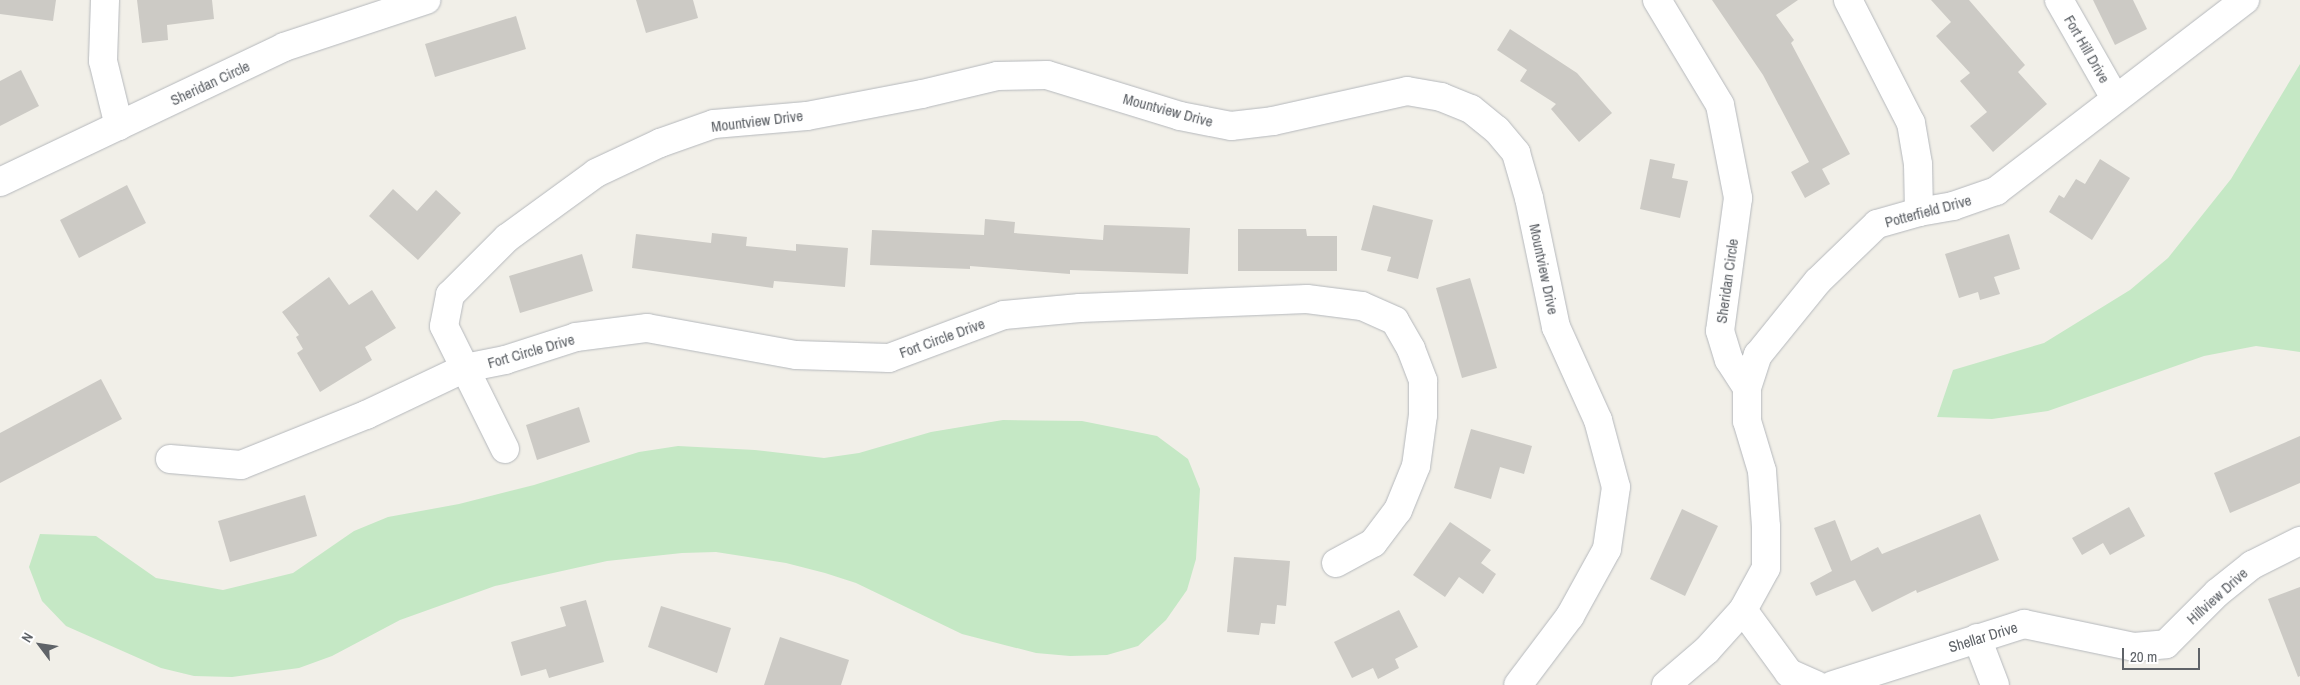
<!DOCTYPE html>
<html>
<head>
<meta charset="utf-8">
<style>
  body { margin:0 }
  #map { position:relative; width:2300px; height:685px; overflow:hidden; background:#f1efe8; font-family:"Archivo Narrow",sans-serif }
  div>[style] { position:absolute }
  .green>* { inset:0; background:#c5e8c5 }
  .building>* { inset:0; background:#cccac5 }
  .roads { filter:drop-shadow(0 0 1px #b5b8bc) drop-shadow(0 0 1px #b5b8bc) }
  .minor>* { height:28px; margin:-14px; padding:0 14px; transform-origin:14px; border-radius:14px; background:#fff }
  span { translate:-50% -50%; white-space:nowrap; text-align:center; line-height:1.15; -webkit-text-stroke:4px #fff; paint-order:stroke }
  .street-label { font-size:15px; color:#5f6368 }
  .north { position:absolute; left:15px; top:620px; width:50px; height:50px; -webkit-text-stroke:4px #fff; paint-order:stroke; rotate:301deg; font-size:14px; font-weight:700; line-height:20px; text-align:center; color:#5f6368 }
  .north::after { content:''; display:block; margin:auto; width:18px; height:22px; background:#5f6368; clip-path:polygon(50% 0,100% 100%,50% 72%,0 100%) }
  .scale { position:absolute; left:2122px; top:648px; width:78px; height:22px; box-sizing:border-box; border:2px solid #5f6368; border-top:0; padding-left:6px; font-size:15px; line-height:18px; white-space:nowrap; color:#5f6368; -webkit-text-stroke:4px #fff; paint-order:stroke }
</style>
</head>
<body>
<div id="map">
  <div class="green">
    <i style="clip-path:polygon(2300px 64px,2300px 352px,2256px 346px,2204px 356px,2048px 411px,1992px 419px,1937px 417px,1953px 370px,2044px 343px,2130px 290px,2168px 258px,2231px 179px)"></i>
    <i style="clip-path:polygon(1003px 420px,1082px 421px,1157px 436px,1188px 459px,1200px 489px,1196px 559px,1187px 590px,1166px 620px,1138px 646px,1107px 655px,1070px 656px,1036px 653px,962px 634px,856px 583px,825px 573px,786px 563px,716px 552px,682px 553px,607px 561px,495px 586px,400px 620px,332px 656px,299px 668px,232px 677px,194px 676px,161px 668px,66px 626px,42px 601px,29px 567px,40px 534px,96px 536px,156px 578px,223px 590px,293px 573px,354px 531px,388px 517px,459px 504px,534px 485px,639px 452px,678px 446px,755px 450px,824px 458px,859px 453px,931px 432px)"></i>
  </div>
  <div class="building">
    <i style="clip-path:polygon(0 0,56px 0,53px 21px,0 14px)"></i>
    <i style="clip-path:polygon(137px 0,212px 0,214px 19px,167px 25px,168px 40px,142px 43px)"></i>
    <i style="clip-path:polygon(636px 0,693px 0,698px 18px,646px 33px)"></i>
    <i style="clip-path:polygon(1712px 0,1798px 0,1776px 15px,1794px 40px,1791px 43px,1850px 154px,1822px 169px,1830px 184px,1805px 198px,1791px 172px,1809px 162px,1763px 75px)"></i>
    <i style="clip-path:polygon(1931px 0,1969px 0,2025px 65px,2018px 72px,2047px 104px,1993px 152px,1970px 126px,1987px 112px,1960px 81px,1970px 73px,1936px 36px,1951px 22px)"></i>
    <i style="clip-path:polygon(2093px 0,2133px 0,2147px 29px,2115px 45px)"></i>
    <i style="clip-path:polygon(516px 16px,526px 49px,435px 77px,425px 44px)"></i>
    <i style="clip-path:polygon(1510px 29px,1577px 73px,1612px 113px,1579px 142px,1551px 109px,1556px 104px,1520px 81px,1527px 70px,1497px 50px)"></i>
    <i style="clip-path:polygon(21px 70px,39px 106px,0 126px,0 81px)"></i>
    <i style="clip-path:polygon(1650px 159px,1675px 164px,1672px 178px,1688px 181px,1680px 218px,1640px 209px)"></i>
    <i style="clip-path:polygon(2100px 159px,2130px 178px,2092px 240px,2049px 212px,2059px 195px,2064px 198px,2076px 179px,2085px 184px)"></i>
    <i style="clip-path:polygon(127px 185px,146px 223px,79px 258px,60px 220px)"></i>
    <i style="clip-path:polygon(393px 189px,417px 211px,436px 190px,461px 213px,418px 260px,369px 216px)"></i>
    <i style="clip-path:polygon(1373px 205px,1433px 220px,1418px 279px,1387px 271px,1391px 257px,1361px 250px)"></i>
    <i style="clip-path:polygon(985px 219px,1015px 222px,1014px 233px,1103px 240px,1104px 225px,1190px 228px,1188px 274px,1070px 270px,1070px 274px,970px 266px,970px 269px,870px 265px,872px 230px,984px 235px)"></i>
    <i style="clip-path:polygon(1238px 229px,1306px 229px,1307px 236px,1337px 236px,1337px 271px,1238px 271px)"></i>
    <i style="clip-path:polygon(712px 233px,747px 237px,746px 246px,796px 251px,796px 244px,848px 248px,845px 287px,774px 281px,773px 288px,632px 268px,636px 234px,711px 243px)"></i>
    <i style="clip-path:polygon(2009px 234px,2020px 269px,1994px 277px,2000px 294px,1980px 300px,1978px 292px,1959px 298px,1945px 254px)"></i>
    <i style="clip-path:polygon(582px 254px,593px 291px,520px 313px,509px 276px)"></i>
    <i style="clip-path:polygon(329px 277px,349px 305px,372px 290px,396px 328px,365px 347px,372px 360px,320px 392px,297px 353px,303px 349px,296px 337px,299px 335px,282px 312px)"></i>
    <i style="clip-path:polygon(1470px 278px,1497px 368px,1462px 378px,1436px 288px)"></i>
    <i style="clip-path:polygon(101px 379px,122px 419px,0 483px,0 433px)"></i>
    <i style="clip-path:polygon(579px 407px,590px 442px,537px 460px,526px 425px)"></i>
    <i style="clip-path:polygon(1471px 429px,1532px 446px,1524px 474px,1500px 467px,1491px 499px,1454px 488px)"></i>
    <i style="clip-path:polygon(2300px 436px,2300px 483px,2230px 513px,2214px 473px)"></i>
    <i style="clip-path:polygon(305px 495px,317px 536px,230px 562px,218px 521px)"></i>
    <i style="clip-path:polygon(2129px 507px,2145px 536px,2110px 555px,2103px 543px,2082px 555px,2072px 538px)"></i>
    <i style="clip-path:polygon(1682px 509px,1718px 526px,1685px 596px,1650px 579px)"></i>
    <i style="clip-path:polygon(1980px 514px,1999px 560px,1917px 593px,1916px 590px,1872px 612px,1855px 580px,1816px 596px,1810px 583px,1832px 571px,1814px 528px,1835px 520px,1851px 561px,1878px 547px,1882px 554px)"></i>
    <i style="clip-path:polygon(1450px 522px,1491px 550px,1481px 563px,1496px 574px,1483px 594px,1459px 577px,1445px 597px,1413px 575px)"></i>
    <i style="clip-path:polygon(1234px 557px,1290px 561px,1286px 606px,1277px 605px,1275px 624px,1261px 623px,1259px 635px,1227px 632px)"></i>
    <i style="clip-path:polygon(2300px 587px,2300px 676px,2298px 677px,2268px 599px)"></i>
    <i style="clip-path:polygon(586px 600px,604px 662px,549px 678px,546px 669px,521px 676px,511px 642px,566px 626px,560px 607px)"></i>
    <i style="clip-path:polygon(661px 606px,731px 628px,717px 673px,648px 647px)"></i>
    <i style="clip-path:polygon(1399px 610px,1418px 647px,1395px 659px,1399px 668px,1378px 679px,1373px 668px,1352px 678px,1334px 642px)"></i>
    <i style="clip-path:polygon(780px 637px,849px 660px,841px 685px,764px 685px)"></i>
  </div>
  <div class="roads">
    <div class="minor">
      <i style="left:105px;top:0;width:61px;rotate:91.9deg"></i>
      <i style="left:103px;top:61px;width:67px;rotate:76.2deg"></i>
      <i style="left:1657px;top:0;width:122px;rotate:59deg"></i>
      <i style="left:1720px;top:105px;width:95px;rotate:79deg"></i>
      <i style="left:1738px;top:198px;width:134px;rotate:97.7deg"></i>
      <i style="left:1720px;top:331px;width:30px;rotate:73deg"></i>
      <i style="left:1729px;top:360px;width:33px;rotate:57deg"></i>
      <i style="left:1747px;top:388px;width:33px;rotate:90deg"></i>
      <i style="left:1747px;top:421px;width:52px;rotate:73.3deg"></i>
      <i style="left:1762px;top:471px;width:56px;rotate:85.9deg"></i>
      <i style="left:1766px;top:527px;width:41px;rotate:90deg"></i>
      <i style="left:1766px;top:568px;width:48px;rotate:118.7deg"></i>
      <i style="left:1743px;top:610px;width:54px;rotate:132deg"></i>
      <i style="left:1707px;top:650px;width:54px;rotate:139.5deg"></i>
      <i style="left:1848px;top:0;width:138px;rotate:62.9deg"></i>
      <i style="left:1911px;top:123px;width:42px;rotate:80.3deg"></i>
      <i style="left:1918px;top:164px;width:48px;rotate:88.8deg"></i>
      <i style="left:2059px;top:0;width:113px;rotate:60.3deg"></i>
      <i style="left:0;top:182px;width:314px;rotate:-25.4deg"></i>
      <i style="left:284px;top:47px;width:150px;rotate:-18.3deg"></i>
      <i style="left:1747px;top:388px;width:35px;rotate:-72deg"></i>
      <i style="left:1758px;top:355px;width:95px;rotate:-51deg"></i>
      <i style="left:1818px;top:281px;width:82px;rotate:-44deg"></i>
      <i style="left:1877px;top:224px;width:44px;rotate:-15.9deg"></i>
      <i style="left:1919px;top:212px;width:35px;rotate:-10deg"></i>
      <i style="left:1953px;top:206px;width:46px;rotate:-19.2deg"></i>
      <i style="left:1996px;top:191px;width:314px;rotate:-37.5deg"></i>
      <i style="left:505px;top:449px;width:137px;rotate:-116.4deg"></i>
      <i style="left:444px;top:326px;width:32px;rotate:-79deg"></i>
      <i style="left:450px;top:295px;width:81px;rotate:-45deg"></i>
      <i style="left:507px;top:238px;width:110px;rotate:-36.1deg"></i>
      <i style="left:596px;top:173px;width:71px;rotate:-25.1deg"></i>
      <i style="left:660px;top:143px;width:57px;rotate:-19.4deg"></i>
      <i style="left:714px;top:124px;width:93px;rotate:-4.9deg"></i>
      <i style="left:807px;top:116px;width:117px;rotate:-10.8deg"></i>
      <i style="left:922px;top:94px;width:77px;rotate:-13.5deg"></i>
      <i style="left:997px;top:76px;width:50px;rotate:-1.1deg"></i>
      <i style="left:1047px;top:75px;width:139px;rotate:17.1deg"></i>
      <i style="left:1180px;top:116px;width:52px;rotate:11.1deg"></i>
      <i style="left:1231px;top:126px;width:42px;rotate:-6.8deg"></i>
      <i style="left:1273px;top:121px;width:137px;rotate:-12.6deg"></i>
      <i style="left:1407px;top:91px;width:35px;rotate:10deg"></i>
      <i style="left:1441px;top:97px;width:32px;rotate:22deg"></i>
      <i style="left:1471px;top:109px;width:33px;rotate:39deg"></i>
      <i style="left:1497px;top:130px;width:30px;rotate:50deg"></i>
      <i style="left:1516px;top:153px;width:47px;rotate:73.9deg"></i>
      <i style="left:1529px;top:198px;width:132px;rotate:78.2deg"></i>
      <i style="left:1556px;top:327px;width:102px;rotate:65.7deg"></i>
      <i style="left:1598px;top:420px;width:69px;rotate:75deg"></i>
      <i style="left:1616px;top:487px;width:63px;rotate:98.3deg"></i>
      <i style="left:1607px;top:549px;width:77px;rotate:118.9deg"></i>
      <i style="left:1570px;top:616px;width:86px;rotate:127deg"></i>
      <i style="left:170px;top:459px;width:71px;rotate:4.8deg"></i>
      <i style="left:241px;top:465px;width:135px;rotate:-21.8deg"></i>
      <i style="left:366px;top:415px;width:110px;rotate:-25.4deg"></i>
      <i style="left:465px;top:368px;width:41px;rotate:-11.3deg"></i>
      <i style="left:505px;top:360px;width:75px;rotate:-17.9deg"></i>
      <i style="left:576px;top:337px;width:72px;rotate:-7.2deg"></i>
      <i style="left:647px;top:328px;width:151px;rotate:10.3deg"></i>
      <i style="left:796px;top:355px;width:93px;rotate:1.8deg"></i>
      <i style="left:889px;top:358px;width:123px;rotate:-20.5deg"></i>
      <i style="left:1004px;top:315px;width:76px;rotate:-5.3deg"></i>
      <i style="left:1080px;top:308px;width:227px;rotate:-2.3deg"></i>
      <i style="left:1307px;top:299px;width:55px;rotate:7.3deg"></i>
      <i style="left:1362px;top:306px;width:36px;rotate:24deg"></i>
      <i style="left:1395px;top:321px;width:32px;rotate:60deg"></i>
      <i style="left:1411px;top:349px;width:34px;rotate:69deg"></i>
      <i style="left:1423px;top:381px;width:34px;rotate:90deg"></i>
      <i style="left:1423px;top:415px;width:51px;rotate:97.8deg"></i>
      <i style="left:1416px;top:466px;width:48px;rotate:112.2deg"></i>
      <i style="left:1398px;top:510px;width:41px;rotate:127.1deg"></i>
      <i style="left:1373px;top:543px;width:42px;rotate:151.6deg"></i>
      <i style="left:1743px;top:610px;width:78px;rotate:53.9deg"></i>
      <i style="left:1789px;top:673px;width:30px;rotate:24deg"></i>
      <i style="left:1977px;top:638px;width:50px;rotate:69deg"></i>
      <i style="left:1833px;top:685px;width:201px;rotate:-17.7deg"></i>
      <i style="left:2024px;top:624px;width:112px;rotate:11.8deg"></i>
      <i style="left:2134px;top:647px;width:32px;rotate:-5deg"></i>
      <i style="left:2166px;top:644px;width:72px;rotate:-45deg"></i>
      <i style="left:2217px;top:593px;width:45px;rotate:-38.7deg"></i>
      <i style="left:2252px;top:565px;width:54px;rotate:-26.6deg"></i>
    </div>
  </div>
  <div class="street-label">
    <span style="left:2087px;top:49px;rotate:60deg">Fort Hill Drive</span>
    <span style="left:210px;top:83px;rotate:-25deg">Sheridan Circle</span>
    <span style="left:1168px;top:110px;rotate:15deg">Mountview Drive</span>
    <span style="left:757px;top:121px;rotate:-7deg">Mountview Drive</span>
    <span style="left:1928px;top:211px;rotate:-15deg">Potterfield Drive</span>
    <span style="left:1544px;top:269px;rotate:78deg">Mountview Drive</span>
    <span style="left:1727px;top:281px;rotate:-82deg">Sheridan Circle</span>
    <span style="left:942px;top:338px;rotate:-20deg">Fort Circle Drive</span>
    <span style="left:531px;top:351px;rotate:-16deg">Fort Circle Drive</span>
    <span style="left:2217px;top:596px;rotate:-42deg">Hillview Drive</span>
    <span style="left:1983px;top:637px;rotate:-17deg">Shellar Drive</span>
  </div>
  <div class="north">N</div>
  <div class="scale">20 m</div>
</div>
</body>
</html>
